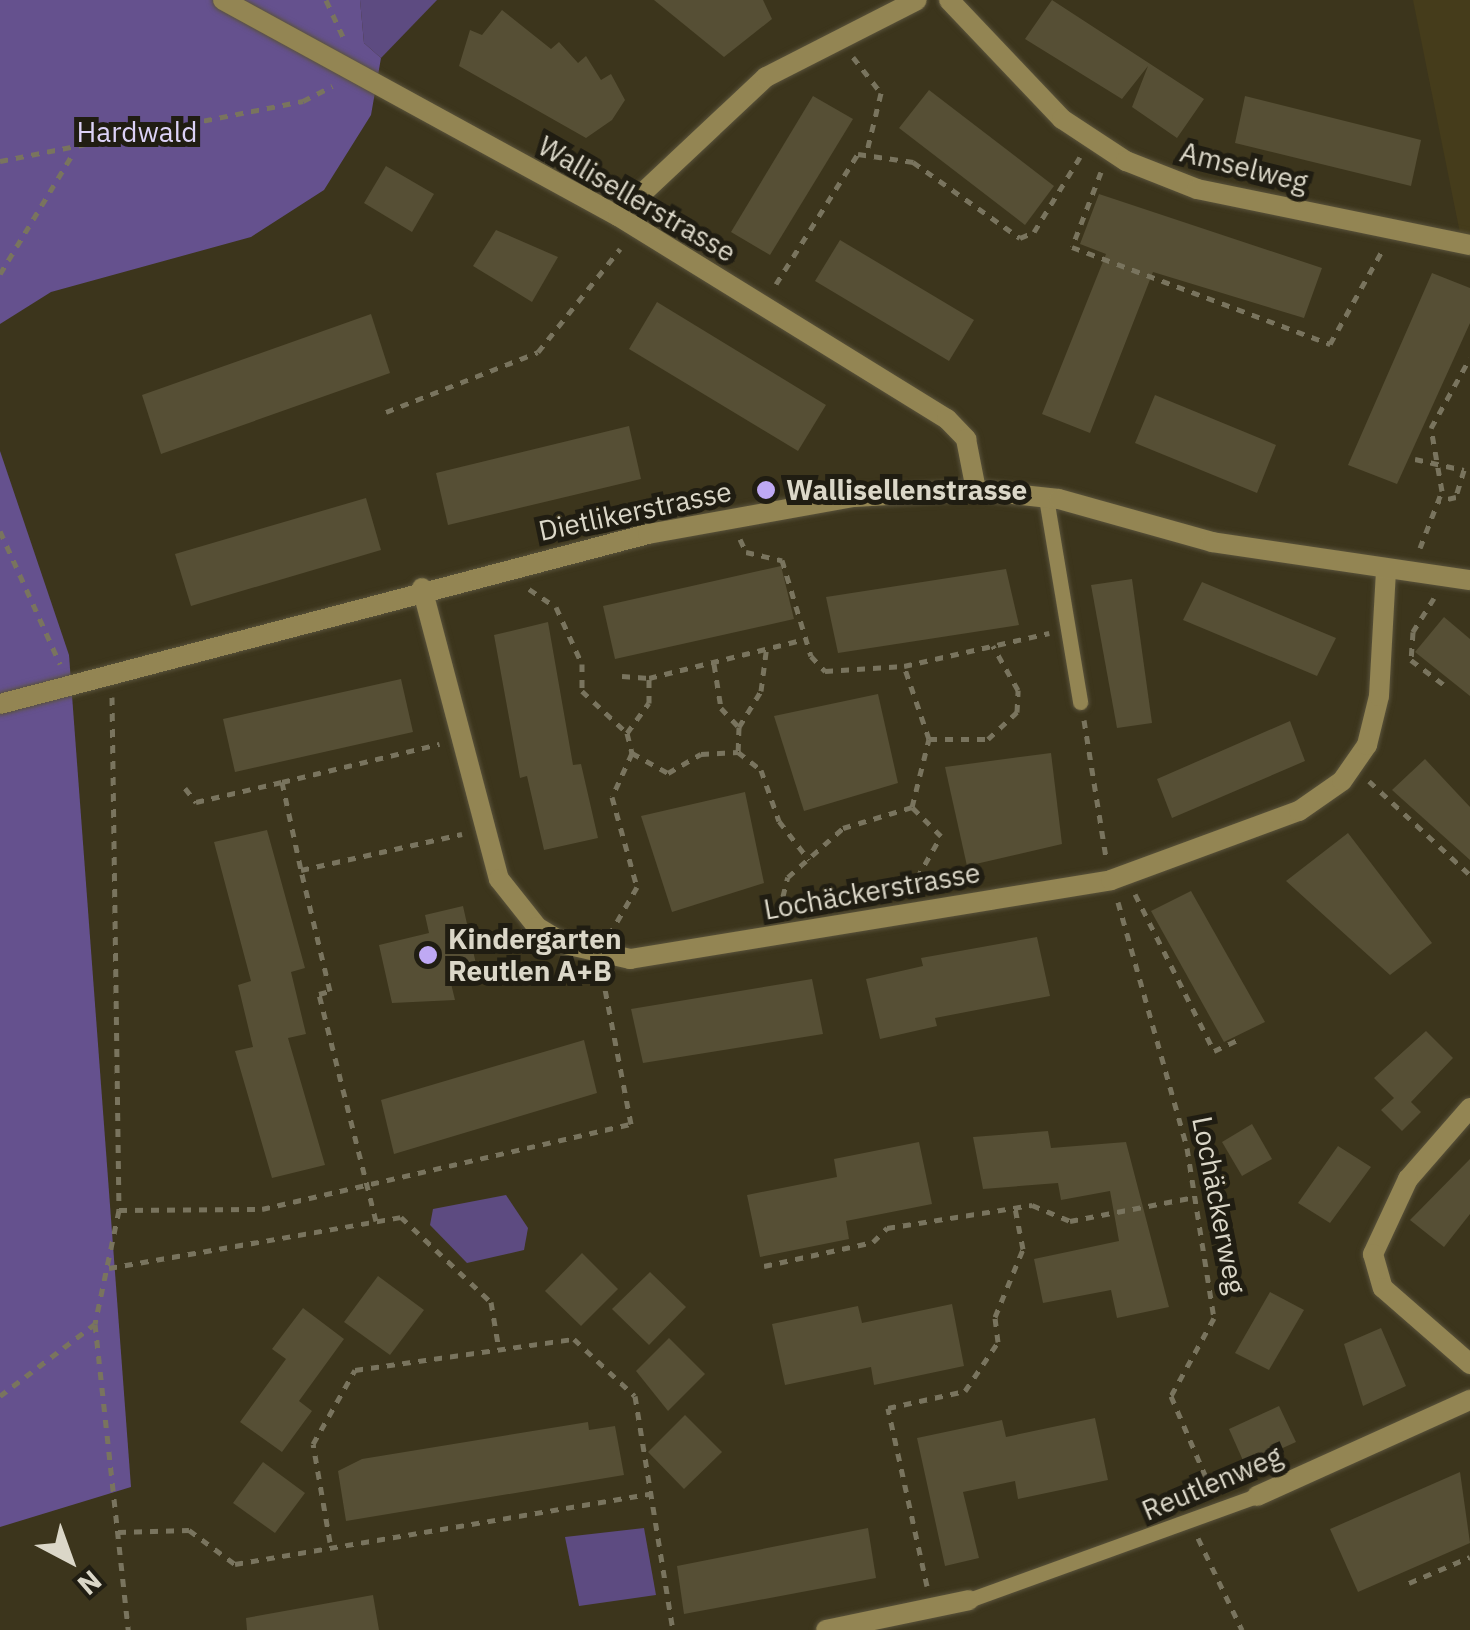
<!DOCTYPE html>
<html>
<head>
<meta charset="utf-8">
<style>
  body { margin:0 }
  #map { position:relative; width:1470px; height:1630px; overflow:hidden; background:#3c351c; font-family:"IBM Plex Sans",sans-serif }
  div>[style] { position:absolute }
  .built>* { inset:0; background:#453c1b }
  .green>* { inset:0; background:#5d4b81 }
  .forest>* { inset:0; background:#65518e }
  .building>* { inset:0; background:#564f35 }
  .path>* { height:5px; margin-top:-2.5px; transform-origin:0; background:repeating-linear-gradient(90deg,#79745e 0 8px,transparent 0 16px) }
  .roads { filter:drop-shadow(0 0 2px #59523b) drop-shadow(0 0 2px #59523b) }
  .service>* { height:15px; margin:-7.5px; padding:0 7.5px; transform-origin:7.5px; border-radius:7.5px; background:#938553 }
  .minor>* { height:20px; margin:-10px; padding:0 10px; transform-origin:10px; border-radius:10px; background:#938553 }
  .tertiary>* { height:20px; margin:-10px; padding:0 10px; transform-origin:10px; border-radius:10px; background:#938553 }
  .dots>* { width:28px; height:28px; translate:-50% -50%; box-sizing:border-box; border:5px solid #201d12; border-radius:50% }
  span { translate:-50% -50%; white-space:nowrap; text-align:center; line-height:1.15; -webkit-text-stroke:10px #201d12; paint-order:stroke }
  .park-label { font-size:28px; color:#dcd2f7 }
  .street-label { font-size:28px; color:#dbd7c8 }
  .poi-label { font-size:28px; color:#dbd7c8; font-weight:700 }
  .left { translate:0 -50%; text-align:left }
  .north { position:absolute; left:20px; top:1510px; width:100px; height:100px; -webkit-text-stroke:8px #201d12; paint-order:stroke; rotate:139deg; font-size:28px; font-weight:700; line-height:40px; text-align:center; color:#dbd7c8 }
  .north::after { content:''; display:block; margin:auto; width:35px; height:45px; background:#dbd7c8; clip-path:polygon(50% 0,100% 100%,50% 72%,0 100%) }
</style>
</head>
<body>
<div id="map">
  <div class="built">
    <i style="clip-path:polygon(1413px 0,1470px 0,1470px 245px,1462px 243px)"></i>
  </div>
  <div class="green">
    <i style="clip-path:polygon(360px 0,437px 0,381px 58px,364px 43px)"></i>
    <i style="clip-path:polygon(506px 1195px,528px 1228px,524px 1250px,467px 1263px,430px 1225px,433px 1209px)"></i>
    <i style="clip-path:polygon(644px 1528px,656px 1595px,579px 1606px,565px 1537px)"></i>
  </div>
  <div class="forest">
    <i style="clip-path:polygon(0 0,360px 0,364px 43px,381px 58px,371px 115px,324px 190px,251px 237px,51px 292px,0 324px)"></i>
    <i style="clip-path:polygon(0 451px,69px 655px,131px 1487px,0 1527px)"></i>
  </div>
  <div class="building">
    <i style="clip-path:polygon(654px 0,763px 0,772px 19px,724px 57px)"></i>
    <i style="clip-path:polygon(1052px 0,1204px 99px,1177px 138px,1132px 107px,1148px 66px,1122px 99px,1025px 39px)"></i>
    <i style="clip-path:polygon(502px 10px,551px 49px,559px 42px,578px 63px,586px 56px,601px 80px,611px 74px,625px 100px,612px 120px,586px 138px,459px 66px,470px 30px,482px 35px)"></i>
    <i style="clip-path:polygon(929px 90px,1054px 186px,1025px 225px,899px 128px)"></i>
    <i style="clip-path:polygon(813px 96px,853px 119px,770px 255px,731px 232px)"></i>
    <i style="clip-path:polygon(1245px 96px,1421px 140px,1411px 186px,1235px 143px)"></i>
    <i style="clip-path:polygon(386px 166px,434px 194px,412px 232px,364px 203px)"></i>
    <i style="clip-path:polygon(1099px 194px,1322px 268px,1304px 318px,1153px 272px,1090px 433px,1042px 414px,1106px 254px,1080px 244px)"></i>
    <i style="clip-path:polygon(496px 230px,558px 257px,532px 302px,473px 266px)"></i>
    <i style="clip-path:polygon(840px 240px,974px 320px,949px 361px,815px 281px)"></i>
    <i style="clip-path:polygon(1432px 273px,1470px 288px,1470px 323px,1397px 484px,1348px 465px)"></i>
    <i style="clip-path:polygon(657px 302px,826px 405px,798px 451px,629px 349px)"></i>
    <i style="clip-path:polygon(371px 314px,390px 373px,161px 454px,142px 395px)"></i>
    <i style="clip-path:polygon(1155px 395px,1276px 445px,1257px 493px,1135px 443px)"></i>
    <i style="clip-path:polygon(629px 426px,641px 479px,448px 525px,436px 473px)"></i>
    <i style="clip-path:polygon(366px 498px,381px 550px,191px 606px,175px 554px)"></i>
    <i style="clip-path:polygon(781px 566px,794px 619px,615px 659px,603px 606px)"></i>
    <i style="clip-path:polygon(1006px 569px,1019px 625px,838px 653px,826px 597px)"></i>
    <i style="clip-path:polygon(1132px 579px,1152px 723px,1117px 728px,1091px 585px)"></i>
    <i style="clip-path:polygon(1202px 582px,1336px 638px,1317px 676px,1183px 620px)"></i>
    <i style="clip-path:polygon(1444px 617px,1470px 639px,1470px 696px,1415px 652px)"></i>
    <i style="clip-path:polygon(548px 622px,573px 765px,581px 764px,598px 838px,544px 850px,527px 776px,520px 778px,494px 635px)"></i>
    <i style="clip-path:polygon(401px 679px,413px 732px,235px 772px,223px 719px)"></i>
    <i style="clip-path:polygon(878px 694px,898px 783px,804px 811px,774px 716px)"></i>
    <i style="clip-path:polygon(1290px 721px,1305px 761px,1172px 818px,1157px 779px)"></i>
    <i style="clip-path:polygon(1051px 753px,1062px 844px,967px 866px,945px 767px)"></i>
    <i style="clip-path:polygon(1425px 759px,1470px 807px,1470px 860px,1392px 790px)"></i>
    <i style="clip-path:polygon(745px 792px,764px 883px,672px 912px,641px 816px)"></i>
    <i style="clip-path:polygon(267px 830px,305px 968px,291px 972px,306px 1034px,288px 1038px,325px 1165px,272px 1178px,235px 1051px,253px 1047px,238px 985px,251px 981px,214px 842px)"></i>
    <i style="clip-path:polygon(1348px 833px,1432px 943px,1390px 975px,1286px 881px)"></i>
    <i style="clip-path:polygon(1191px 891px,1265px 1022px,1224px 1042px,1151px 911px)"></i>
    <i style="clip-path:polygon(463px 906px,476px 964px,448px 971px,455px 1000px,392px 1003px,379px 945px,429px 933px,425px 915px)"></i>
    <i style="clip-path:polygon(1037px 937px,1050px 996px,935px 1018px,937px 1026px,880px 1039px,866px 979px,923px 966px,921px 958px)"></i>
    <i style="clip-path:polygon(812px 979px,823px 1034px,643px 1063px,631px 1009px)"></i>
    <i style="clip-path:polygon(1426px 1031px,1453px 1058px,1411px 1102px,1421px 1112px,1402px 1131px,1381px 1110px,1394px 1098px,1374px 1078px)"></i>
    <i style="clip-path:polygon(584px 1040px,597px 1093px,394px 1154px,381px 1100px)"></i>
    <i style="clip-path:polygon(1252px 1124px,1272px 1159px,1242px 1176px,1222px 1142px)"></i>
    <i style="clip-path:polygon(1048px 1131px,1051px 1148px,1126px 1142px,1169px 1307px,1117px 1318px,1111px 1290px,1043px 1303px,1034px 1259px,1119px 1241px,1110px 1191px,1061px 1200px,1058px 1183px,983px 1189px,973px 1137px)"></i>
    <i style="clip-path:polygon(919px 1142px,932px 1204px,846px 1221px,849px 1239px,760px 1257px,747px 1195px,837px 1177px,834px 1159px)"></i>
    <i style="clip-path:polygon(1338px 1146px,1371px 1167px,1330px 1223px,1298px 1203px)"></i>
    <i style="clip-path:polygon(1470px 1159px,1470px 1214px,1444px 1247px,1410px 1220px)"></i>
    <i style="clip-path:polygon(582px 1253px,618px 1289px,581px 1326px,545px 1291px)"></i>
    <i style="clip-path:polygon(650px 1272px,686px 1307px,649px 1345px,612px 1309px)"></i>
    <i style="clip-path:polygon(378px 1276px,424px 1310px,390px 1355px,344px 1322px)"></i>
    <i style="clip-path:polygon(1270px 1292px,1304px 1310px,1269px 1370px,1235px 1353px)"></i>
    <i style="clip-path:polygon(952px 1304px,964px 1366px,874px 1385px,871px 1367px,785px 1385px,772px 1324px,858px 1306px,862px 1323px)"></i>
    <i style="clip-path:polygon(303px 1308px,344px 1339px,299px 1401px,312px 1411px,282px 1452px,240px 1422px,286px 1359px,272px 1349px)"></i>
    <i style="clip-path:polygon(1381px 1328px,1406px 1386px,1363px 1406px,1344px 1344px)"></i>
    <i style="clip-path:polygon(669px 1338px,705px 1374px,668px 1411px,636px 1371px)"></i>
    <i style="clip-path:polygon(1279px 1406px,1296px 1442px,1245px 1465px,1229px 1429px)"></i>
    <i style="clip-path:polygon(685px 1415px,722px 1452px,684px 1489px,648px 1452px)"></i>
    <i style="clip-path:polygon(1095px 1418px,1108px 1480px,1018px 1499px,1015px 1481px,963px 1492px,979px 1558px,945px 1566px,917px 1438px,1002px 1420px,1006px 1437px)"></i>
    <i style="clip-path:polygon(588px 1422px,589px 1430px,615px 1426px,624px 1475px,346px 1521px,338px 1471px,362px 1459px)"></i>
    <i style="clip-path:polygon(263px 1462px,305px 1493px,275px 1533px,233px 1503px)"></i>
    <i style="clip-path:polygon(1460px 1472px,1470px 1543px,1358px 1592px,1330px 1529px)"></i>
    <i style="clip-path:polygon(868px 1528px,876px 1578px,684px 1614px,677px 1566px)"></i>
    <i style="clip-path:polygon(373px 1595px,379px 1630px,247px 1630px,246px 1618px)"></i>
  </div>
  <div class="path">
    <i style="left:326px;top:0;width:43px;rotate:65.2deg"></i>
    <i style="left:853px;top:57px;width:46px;rotate:52.1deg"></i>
    <i style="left:881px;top:93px;width:60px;rotate:103.6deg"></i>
    <i style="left:0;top:161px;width:309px;rotate:-11.2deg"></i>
    <i style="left:303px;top:101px;width:33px;rotate:-27deg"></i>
    <i style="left:1101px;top:172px;width:80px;rotate:111.1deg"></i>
    <i style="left:1072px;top:247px;width:276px;rotate:20.6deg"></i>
    <i style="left:1330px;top:344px;width:107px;rotate:-60.8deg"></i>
    <i style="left:0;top:274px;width:143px;rotate:-58.8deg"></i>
    <i style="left:776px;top:284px;width:154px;rotate:-57.8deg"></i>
    <i style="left:858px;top:154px;width:56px;rotate:8.3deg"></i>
    <i style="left:913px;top:162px;width:131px;rotate:35.4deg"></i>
    <i style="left:1020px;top:238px;width:15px;rotate:-23deg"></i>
    <i style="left:1034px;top:232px;width:88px;rotate:-58.5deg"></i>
    <i style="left:386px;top:412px;width:163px;rotate:-21.5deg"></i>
    <i style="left:538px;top:352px;width:132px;rotate:-51.5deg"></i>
    <i style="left:1415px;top:459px;width:50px;rotate:12.7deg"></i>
    <i style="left:1464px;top:470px;width:28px;rotate:107deg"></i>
    <i style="left:1456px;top:497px;width:17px;rotate:167deg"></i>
    <i style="left:0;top:531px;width:146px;rotate:65.7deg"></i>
    <i style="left:740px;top:539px;width:14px;rotate:65deg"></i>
    <i style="left:746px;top:552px;width:37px;rotate:13deg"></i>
    <i style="left:782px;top:560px;width:100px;rotate:73.2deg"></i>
    <i style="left:811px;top:656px;width:21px;rotate:47deg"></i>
    <i style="left:825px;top:671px;width:79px;rotate:-3.6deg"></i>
    <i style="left:904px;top:666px;width:149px;rotate:-12.8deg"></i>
    <i style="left:1420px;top:548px;width:61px;rotate:-68.9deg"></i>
    <i style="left:1442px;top:491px;width:64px;rotate:-99.9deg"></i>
    <i style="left:1431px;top:428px;width:80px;rotate:-60.9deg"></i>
    <i style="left:529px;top:589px;width:32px;rotate:34deg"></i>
    <i style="left:556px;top:607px;width:63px;rotate:65.5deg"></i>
    <i style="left:582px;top:664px;width:27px;rotate:90deg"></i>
    <i style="left:582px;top:691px;width:62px;rotate:43deg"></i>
    <i style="left:627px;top:733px;width:21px;rotate:76deg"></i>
    <i style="left:632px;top:753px;width:48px;rotate:114.4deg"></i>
    <i style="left:612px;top:797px;width:93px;rotate:74.5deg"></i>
    <i style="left:637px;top:887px;width:52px;rotate:120deg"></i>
    <i style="left:1434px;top:598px;width:40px;rotate:122deg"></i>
    <i style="left:1413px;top:632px;width:28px;rotate:94deg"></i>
    <i style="left:1411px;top:660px;width:45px;rotate:36.9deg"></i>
    <i style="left:714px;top:664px;width:45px;rotate:81deg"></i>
    <i style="left:721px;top:708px;width:26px;rotate:47deg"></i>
    <i style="left:739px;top:727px;width:25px;rotate:92deg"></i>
    <i style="left:622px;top:676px;width:27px;rotate:4deg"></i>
    <i style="left:112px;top:697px;width:513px;rotate:89.22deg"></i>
    <i style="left:119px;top:1210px;width:116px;rotate:101.9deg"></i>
    <i style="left:95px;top:1324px;width:308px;rotate:83.8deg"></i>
    <i style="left:1084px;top:720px;width:139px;rotate:80.9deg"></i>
    <i style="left:739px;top:727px;width:42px;rotate:-58.6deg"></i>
    <i style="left:761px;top:691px;width:46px;rotate:-82.6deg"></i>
    <i style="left:627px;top:733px;width:37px;rotate:-54deg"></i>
    <i style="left:649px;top:703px;width:25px;rotate:-90deg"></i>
    <i style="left:649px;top:678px;width:161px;rotate:-14deg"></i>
    <i style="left:929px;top:739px;width:59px"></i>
    <i style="left:988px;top:739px;width:40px;rotate:-43deg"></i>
    <i style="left:1017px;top:712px;width:22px;rotate:-87deg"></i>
    <i style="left:1018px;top:690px;width:51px;rotate:-119.6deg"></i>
    <i style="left:632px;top:753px;width:41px;rotate:29.1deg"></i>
    <i style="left:668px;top:773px;width:38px;rotate:-30deg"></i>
    <i style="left:701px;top:754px;width:37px;rotate:-3deg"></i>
    <i style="left:738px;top:752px;width:29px;rotate:38deg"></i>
    <i style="left:761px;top:770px;width:54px;rotate:70.6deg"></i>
    <i style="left:779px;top:821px;width:49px;rotate:52.4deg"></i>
    <i style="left:1369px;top:781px;width:138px;rotate:42.9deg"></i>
    <i style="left:282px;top:782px;width:162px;rotate:-13.6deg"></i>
    <i style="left:185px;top:788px;width:18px;rotate:52deg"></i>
    <i style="left:196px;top:802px;width:88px;rotate:-13.1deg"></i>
    <i style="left:282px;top:782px;width:90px;rotate:77.8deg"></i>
    <i style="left:909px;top:892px;width:64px;rotate:-60.3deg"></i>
    <i style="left:941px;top:836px;width:41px;rotate:-135deg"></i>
    <i style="left:1135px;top:894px;width:176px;rotate:63.3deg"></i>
    <i style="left:1214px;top:1051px;width:26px;rotate:-25deg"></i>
    <i style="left:1118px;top:902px;width:255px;rotate:74.3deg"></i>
    <i style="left:1187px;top:1148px;width:172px;rotate:81deg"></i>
    <i style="left:1214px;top:1318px;width:89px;rotate:118.9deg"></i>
    <i style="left:1171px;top:1396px;width:101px;rotate:66.7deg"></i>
    <i style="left:779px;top:912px;width:36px;rotate:-76deg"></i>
    <i style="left:788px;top:877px;width:74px;rotate:-41.7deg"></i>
    <i style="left:843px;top:828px;width:72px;rotate:-16.9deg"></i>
    <i style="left:912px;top:807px;width:70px;rotate:-76deg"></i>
    <i style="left:929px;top:739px;width:77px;rotate:-108.9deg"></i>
    <i style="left:119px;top:1210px;width:143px;rotate:-0.4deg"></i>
    <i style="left:262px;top:1209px;width:379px;rotate:-13deg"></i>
    <i style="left:631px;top:1124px;width:148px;rotate:-100.9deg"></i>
    <i style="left:376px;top:1221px;width:234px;rotate:-104.1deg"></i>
    <i style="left:319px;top:994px;width:11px;rotate:-15deg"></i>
    <i style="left:330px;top:991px;width:124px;rotate:-103.5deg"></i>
    <i style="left:301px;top:870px;width:165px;rotate:-12.6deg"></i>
    <i style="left:764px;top:1266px;width:112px;rotate:-12.4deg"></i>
    <i style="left:873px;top:1242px;width:20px;rotate:-45deg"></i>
    <i style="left:887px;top:1228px;width:147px;rotate:-9deg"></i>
    <i style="left:1032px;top:1205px;width:41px;rotate:22.8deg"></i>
    <i style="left:1070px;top:1221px;width:127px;rotate:-10.9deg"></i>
    <i style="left:109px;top:1268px;width:296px;rotate:-9.9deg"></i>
    <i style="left:401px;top:1217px;width:124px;rotate:43.4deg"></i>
    <i style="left:491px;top:1302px;width:43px;rotate:80.5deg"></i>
    <i style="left:0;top:1396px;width:119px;rotate:-37.2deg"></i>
    <i style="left:118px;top:1532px;width:71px;rotate:-1.6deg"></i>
    <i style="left:189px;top:1530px;width:57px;rotate:36.5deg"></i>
    <i style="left:235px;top:1564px;width:421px;rotate:-9.6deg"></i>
    <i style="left:1198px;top:1538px;width:102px;rotate:64.4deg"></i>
    <i style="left:330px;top:1542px;width:99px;rotate:-99.8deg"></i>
    <i style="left:313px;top:1444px;width:85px;rotate:-60.4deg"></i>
    <i style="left:355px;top:1370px;width:221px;rotate:-8.1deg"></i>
    <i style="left:574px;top:1339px;width:83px;rotate:43.1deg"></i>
    <i style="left:635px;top:1396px;width:237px;rotate:80.8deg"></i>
    <i style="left:1409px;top:1583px;width:66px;rotate:-23.1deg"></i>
    <i style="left:927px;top:1586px;width:182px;rotate:-102.4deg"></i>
    <i style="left:888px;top:1408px;width:79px;rotate:-12.4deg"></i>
    <i style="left:965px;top:1391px;width:59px;rotate:-56deg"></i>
    <i style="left:998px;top:1342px;width:25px;rotate:-97deg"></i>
    <i style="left:995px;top:1317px;width:74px;rotate:-67.6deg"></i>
    <i style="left:1023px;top:1249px;width:42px;rotate:-101deg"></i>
  </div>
  <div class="roads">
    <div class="service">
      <i style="left:1046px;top:498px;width:207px;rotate:80.5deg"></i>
      <i style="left:969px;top:1600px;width:306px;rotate:-19.9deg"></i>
    </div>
    <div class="minor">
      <i style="left:949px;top:0;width:164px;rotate:46.5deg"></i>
      <i style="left:1062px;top:119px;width:77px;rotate:33.3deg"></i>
      <i style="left:1126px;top:161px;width:76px;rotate:21.5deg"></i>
      <i style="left:1197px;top:189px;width:279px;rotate:11.6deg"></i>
      <i style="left:618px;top:216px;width:203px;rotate:-43.2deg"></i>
      <i style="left:766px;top:77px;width:169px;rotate:-27deg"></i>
      <i style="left:422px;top:588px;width:301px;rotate:75.2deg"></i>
      <i style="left:499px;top:879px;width:61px;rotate:51.6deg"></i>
      <i style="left:537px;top:927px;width:33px;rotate:31deg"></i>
      <i style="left:565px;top:944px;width:67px;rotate:13deg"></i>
      <i style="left:630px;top:959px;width:487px;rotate:-9.3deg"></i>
      <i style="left:1111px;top:880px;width:200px;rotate:-20.2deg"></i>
      <i style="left:1299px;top:811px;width:52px;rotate:-34.9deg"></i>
      <i style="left:1342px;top:781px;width:44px;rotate:-55.2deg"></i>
      <i style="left:1367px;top:745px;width:50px;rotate:-76.2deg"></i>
      <i style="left:1379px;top:696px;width:127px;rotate:-86.8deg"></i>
      <i style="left:0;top:704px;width:670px;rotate:-14.7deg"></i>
      <i style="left:648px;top:534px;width:209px;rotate:-10.2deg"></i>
      <i style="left:854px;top:497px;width:122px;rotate:-3.3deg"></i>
      <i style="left:1470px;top:1108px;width:94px;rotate:131.1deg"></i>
      <i style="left:1408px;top:1179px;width:83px;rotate:115deg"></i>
      <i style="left:1373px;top:1254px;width:35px;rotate:74deg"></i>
      <i style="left:1383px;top:1288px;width:116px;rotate:41.1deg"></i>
      <i style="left:1257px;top:1496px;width:234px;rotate:-24.3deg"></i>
      <i style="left:826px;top:1630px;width:146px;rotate:-11.8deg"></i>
    </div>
    <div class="tertiary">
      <i style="left:223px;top:0;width:450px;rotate:28.7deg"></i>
      <i style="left:618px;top:216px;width:387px;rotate:31.7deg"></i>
      <i style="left:947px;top:419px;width:28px;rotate:46deg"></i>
      <i style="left:966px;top:439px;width:52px;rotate:78.9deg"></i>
      <i style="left:976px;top:490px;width:83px;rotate:6.2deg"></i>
      <i style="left:1059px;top:499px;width:159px;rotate:15.7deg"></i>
      <i style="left:1212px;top:542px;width:261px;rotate:8.4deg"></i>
    </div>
  </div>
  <div class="dots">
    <i style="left:766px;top:490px;background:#bfa9f4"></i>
    <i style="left:428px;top:955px;background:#bfa9f4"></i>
  </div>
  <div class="park-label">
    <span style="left:137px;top:132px">Hardwald</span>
  </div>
  <div class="street-label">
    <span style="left:1244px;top:167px;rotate:14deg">Amselweg</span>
    <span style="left:637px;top:199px;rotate:30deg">Wallisellerstrasse</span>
    <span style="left:635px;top:511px;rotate:-12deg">Dietlikerstrasse</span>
    <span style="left:872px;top:891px;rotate:-10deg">Lochäckerstrasse</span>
    <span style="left:1219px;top:1205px;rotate:79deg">Lochäckerweg</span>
    <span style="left:1212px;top:1483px;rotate:-23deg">Reutlenweg</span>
  </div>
  <div class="poi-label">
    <span class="left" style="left:786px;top:490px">Wallisellenstrasse</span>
    <span class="left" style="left:448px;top:955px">Kindergarten<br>Reutlen A+B</span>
  </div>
  <div class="north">N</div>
</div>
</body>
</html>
